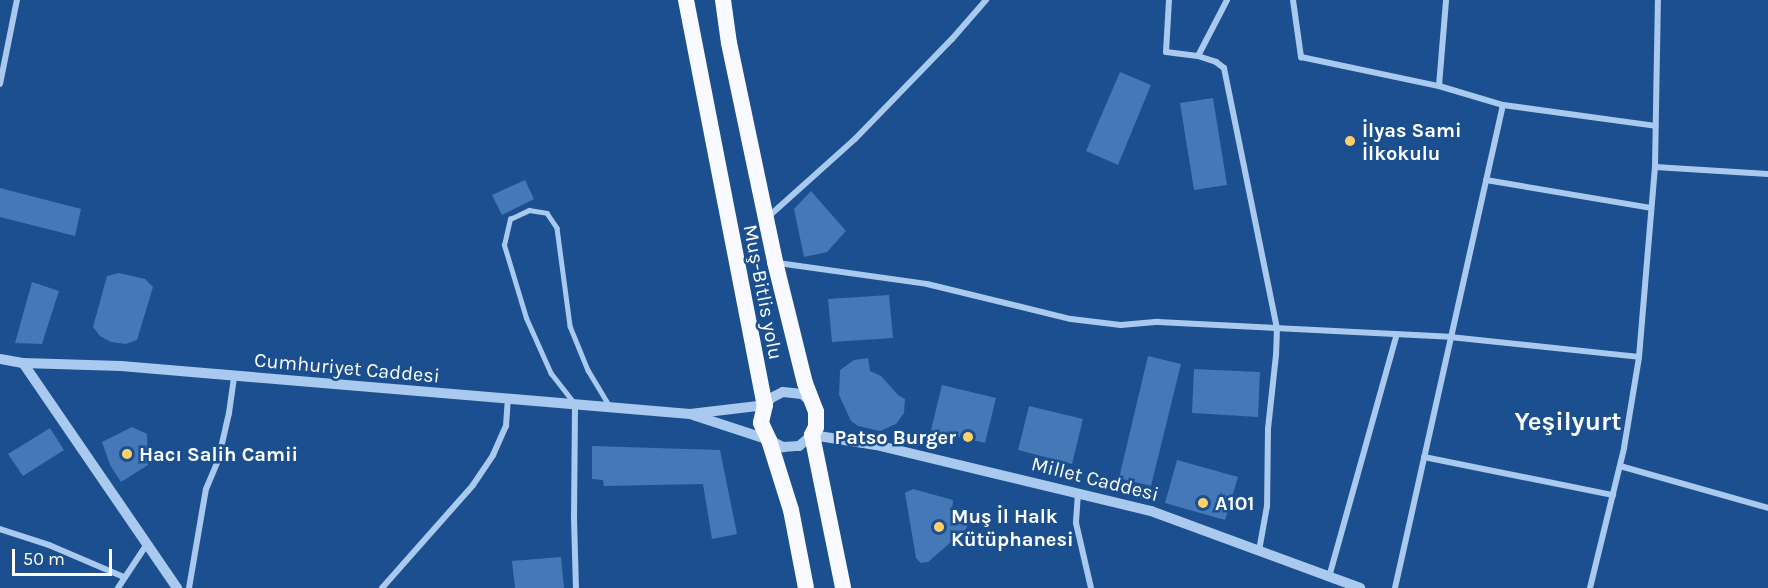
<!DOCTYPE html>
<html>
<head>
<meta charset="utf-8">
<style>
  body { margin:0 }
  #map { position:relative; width:1768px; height:588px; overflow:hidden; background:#1b4f8f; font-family:Karla,sans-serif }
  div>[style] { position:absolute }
  .building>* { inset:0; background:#4478b7 }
  .service>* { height:4.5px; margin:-2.25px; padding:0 2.25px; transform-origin:2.25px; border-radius:2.25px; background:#a9c9ee }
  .minor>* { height:6px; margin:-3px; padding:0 3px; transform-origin:3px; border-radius:3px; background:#a9c9ee }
  .tertiary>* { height:10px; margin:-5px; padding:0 5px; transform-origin:5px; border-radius:5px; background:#a9c9ee }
  .trunk>* { height:16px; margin:-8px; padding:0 8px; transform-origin:8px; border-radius:8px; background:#f8faff }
  .dots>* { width:16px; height:16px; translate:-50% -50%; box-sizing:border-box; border:3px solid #1b4f8f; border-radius:50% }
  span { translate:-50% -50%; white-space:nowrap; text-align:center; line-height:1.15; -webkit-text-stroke:5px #1b4f8f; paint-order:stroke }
  .poi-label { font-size:20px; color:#fff; font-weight:700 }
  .left { translate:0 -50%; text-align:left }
  .right { translate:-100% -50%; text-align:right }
  .street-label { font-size:20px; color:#fff }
  .district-label { font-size:26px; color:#fff; font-weight:700 }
  .scale { position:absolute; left:12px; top:549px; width:100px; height:27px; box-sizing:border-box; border:3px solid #fff; border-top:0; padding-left:8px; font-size:18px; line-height:21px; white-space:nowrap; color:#fff; -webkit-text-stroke:4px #1b4f8f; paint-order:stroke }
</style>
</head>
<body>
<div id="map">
  <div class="building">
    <i style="clip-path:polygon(1120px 72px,1151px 85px,1118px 165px,1086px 151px)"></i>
    <i style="clip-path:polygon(1213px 98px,1227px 185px,1194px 190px,1180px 103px)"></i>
    <i style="clip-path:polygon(525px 180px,534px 199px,502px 215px,492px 195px)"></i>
    <i style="clip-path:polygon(0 188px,81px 209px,75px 236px,0 217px)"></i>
    <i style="clip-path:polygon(811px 191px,846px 231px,827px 252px,804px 257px,794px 209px)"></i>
    <i style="clip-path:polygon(119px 273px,145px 279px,153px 287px,137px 340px,126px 344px,111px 342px,100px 336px,93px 327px,107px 276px)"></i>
    <i style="clip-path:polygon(32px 282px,59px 291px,42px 344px,15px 343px)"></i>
    <i style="clip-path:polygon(889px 295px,893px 338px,832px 342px,828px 299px)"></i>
    <i style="clip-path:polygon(1148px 356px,1181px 364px,1151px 486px,1119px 478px)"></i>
    <i style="clip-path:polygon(868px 358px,870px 371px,881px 376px,898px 395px,905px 399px,904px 413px,896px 424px,880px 431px,858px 426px,851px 421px,839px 395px,840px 370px,854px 360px)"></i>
    <i style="clip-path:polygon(1194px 369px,1260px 372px,1258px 417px,1192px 413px)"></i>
    <i style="clip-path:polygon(942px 385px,996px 398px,985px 443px,931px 430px)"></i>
    <i style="clip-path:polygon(1029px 406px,1083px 419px,1072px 464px,1018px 450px)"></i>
    <i style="clip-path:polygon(132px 427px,147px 434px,148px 465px,121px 482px,110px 465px,102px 442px)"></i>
    <i style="clip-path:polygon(50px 428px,64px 450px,23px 476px,8px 454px)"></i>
    <i style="clip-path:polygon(592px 446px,720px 450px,737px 534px,712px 539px,703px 484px,604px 486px,603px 480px,592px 479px)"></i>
    <i style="clip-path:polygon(1177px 460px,1238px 477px,1225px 520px,1165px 503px)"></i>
    <i style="clip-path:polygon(913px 489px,953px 500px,952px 509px,966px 513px,970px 519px,966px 529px,928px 562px,921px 563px,916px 558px,905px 493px)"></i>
    <i style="clip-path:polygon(561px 557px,564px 588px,515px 588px,512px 561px)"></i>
  </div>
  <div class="service">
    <i style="left:573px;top:402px;width:36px;rotate:-128deg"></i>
    <i style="left:551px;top:374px;width:61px;rotate:-114.1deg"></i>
    <i style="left:526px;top:318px;width:76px;rotate:-106.8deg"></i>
    <i style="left:504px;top:245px;width:27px;rotate:-77deg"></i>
    <i style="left:510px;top:219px;width:21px;rotate:-25deg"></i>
    <i style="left:529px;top:210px;width:18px;rotate:9deg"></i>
    <i style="left:547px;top:213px;width:18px;rotate:56deg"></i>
    <i style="left:557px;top:228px;width:99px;rotate:82.4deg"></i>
    <i style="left:570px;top:326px;width:48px;rotate:67.8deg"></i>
    <i style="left:588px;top:370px;width:41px;rotate:59deg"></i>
  </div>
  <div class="minor">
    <i style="left:1169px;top:0;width:52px;rotate:93.3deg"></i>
    <i style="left:1166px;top:52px;width:32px;rotate:7deg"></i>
    <i style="left:1198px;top:56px;width:19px;rotate:18deg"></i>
    <i style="left:1216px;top:62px;width:10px;rotate:37deg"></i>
    <i style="left:1224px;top:68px;width:265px;rotate:78.5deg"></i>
    <i style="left:1277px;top:328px;width:27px;rotate:92deg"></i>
    <i style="left:1276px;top:355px;width:74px;rotate:96.2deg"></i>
    <i style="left:1268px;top:429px;width:77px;rotate:90.7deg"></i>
    <i style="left:1267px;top:506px;width:46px;rotate:100.1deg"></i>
    <i style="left:1293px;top:0;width:58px;rotate:82deg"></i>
    <i style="left:1301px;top:57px;width:141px;rotate:11.9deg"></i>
    <i style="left:1439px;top:86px;width:67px;rotate:16.5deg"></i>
    <i style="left:1503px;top:105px;width:154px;rotate:7.8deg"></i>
    <i style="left:1198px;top:56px;width:63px;rotate:-62.6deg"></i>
    <i style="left:0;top:84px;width:86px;rotate:-78.6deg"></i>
    <i style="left:1439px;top:86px;width:86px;rotate:-85.3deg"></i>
    <i style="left:1655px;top:167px;width:113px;rotate:3.5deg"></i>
    <i style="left:1486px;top:180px;width:167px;rotate:9.6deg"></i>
    <i style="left:768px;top:217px;width:117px;rotate:-41.9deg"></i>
    <i style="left:855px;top:139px;width:139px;rotate:-45.9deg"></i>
    <i style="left:952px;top:39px;width:52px;rotate:-48.9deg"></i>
    <i style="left:778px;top:263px;width:150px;rotate:8deg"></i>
    <i style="left:927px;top:284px;width:148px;rotate:13.7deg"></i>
    <i style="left:1071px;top:319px;width:50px;rotate:6.8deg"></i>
    <i style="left:1121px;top:325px;width:37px;rotate:-5deg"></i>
    <i style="left:1158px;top:322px;width:292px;rotate:2.9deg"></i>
    <i style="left:1450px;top:337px;width:190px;rotate:6deg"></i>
    <i style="left:575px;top:406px;width:112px;rotate:90.5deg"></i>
    <i style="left:574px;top:518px;width:70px;rotate:88.4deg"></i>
    <i style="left:1424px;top:457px;width:193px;rotate:11.4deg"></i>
    <i style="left:1620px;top:466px;width:154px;rotate:15.8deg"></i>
    <i style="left:1078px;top:493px;width:30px;rotate:94deg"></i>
    <i style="left:1076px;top:523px;width:67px;rotate:77deg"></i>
    <i style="left:0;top:529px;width:52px;rotate:18.1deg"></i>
    <i style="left:49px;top:545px;width:82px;rotate:23.1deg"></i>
    <i style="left:1329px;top:577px;width:252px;rotate:-74.4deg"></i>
    <i style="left:118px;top:588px;width:53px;rotate:-56.6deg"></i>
    <i style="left:189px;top:588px;width:100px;rotate:-80.3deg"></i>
    <i style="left:206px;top:489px;width:30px;rotate:-67deg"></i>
    <i style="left:218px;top:461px;width:49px;rotate:-77.1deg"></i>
    <i style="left:229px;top:413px;width:37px;rotate:-82deg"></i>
    <i style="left:382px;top:588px;width:137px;rotate:-48.5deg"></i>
    <i style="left:473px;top:485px;width:36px;rotate:-56deg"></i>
    <i style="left:493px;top:455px;width:32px;rotate:-66deg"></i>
    <i style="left:506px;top:426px;width:26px;rotate:-86deg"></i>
    <i style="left:1395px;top:588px;width:495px;rotate:-77.4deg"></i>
    <i style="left:1590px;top:588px;width:144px;rotate:-76.3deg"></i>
    <i style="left:1624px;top:448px;width:92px;rotate:-80.6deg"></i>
    <i style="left:1639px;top:357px;width:191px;rotate:-85.2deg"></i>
    <i style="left:1655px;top:167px;width:167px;rotate:-89deg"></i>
  </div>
  <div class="tertiary">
    <i style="left:0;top:359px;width:23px;rotate:10deg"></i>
    <i style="left:23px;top:363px;width:98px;rotate:1.8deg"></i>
    <i style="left:121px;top:366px;width:571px;rotate:4.82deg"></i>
    <i style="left:690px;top:414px;width:76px;rotate:-6.8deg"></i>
    <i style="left:765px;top:405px;width:9px;rotate:-49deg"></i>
    <i style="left:771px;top:398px;width:13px;rotate:-27deg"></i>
    <i style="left:783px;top:392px;width:19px;rotate:6deg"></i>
    <i style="left:802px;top:394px;width:9px;rotate:41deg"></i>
    <i style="left:23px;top:363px;width:273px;rotate:55.6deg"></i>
    <i style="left:693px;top:415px;width:80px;rotate:18.2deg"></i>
    <i style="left:769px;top:440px;width:16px;rotate:27deg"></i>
    <i style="left:783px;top:447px;width:16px;rotate:-4deg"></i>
    <i style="left:799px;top:446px;width:17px;rotate:-40deg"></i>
    <i style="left:812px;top:435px;width:65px;rotate:8.9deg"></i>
    <i style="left:876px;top:445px;width:283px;rotate:13.5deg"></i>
    <i style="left:1151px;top:511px;width:223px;rotate:20.2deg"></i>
  </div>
  <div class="trunk">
    <i style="left:686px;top:0;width:413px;rotate:79deg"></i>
    <i style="left:765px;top:405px;width:18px;rotate:103deg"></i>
    <i style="left:761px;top:423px;width:19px;rotate:65deg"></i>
    <i style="left:769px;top:440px;width:73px;rotate:72.6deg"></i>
    <i style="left:791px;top:510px;width:79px;rotate:79.1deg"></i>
    <i style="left:723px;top:0;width:43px;rotate:82.1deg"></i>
    <i style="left:729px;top:43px;width:224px;rotate:78.1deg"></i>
    <i style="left:775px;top:262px;width:125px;rotate:76.1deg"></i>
    <i style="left:805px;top:383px;width:31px;rotate:69deg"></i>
    <i style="left:816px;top:412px;width:15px;rotate:90deg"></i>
    <i style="left:816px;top:427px;width:9px;rotate:117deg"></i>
    <i style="left:812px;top:435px;width:156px;rotate:78.5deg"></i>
  </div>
  <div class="dots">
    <i style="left:1350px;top:141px;background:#ffd166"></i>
    <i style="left:968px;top:437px;background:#ffd166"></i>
    <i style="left:127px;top:454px;background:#ffd166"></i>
    <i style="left:1203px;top:503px;background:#ffd166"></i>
    <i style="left:939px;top:527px;background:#ffd166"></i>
  </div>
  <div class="poi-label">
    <span class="left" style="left:1362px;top:142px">İlyas Sami<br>İlkokulu</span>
    <span class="right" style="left:956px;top:437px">Patso Burger</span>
    <span class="left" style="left:139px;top:454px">Hacı Salih Camii</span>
    <span class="left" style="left:1215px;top:503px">A101</span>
    <span class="left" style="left:951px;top:528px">Muş İl Halk<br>Kütüphanesi</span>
  </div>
  <div class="street-label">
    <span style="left:763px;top:292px;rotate:79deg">Muş-Bitlis yolu</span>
    <span style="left:347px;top:368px;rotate:5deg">Cumhuriyet Caddesi</span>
    <span style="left:1095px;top:479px;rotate:14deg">Millet Caddesi</span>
  </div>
  <div class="district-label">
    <span style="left:1568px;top:422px">Yeşilyurt</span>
  </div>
  <div class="scale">50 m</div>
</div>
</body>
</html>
